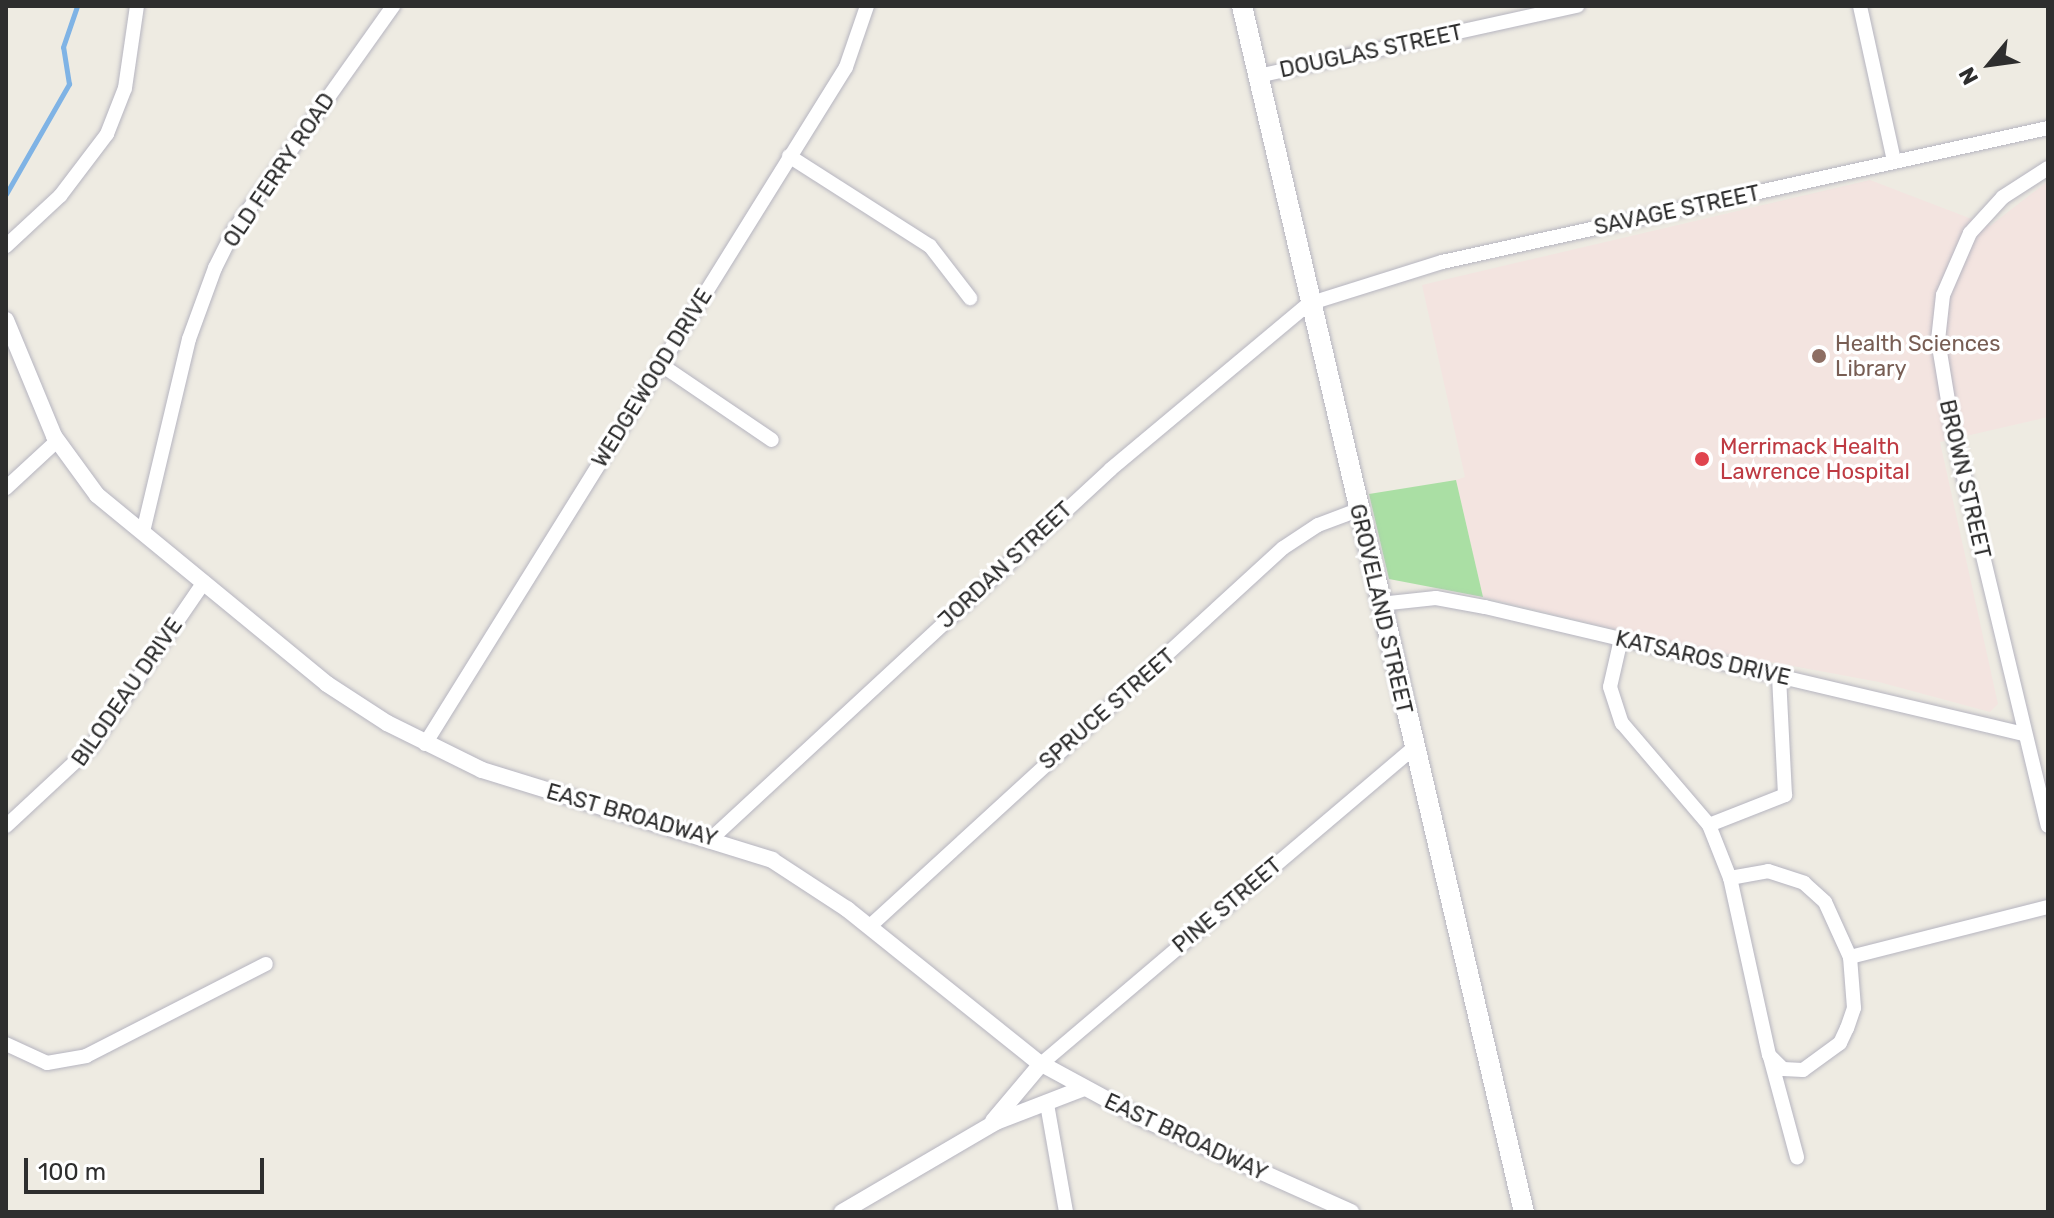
<!DOCTYPE html>
<html>
<head>
<meta charset="utf-8">
<style>
  body { margin:0 }
  #map { position:relative; width:2054px; height:1218px; overflow:hidden; background:#eeebe2; font-family:Rubik,sans-serif }
  div>[style] { position:absolute }
  .medical>* { inset:0; background:#f3e4e0 }
  .green>* { inset:0; background:#aadfa4 }
  .stream>* { height:5px; margin:-2.5px; padding:0 2.5px; transform-origin:2.5px; border-radius:2.5px; background:#7fb3e5 }
  .roads { filter:drop-shadow(0 0 2px #b6b5c0) drop-shadow(0 0 2px #b6b5c0) }
  .minor>* { height:14px; margin:-7px; padding:0 7px; transform-origin:7px; border-radius:7px; background:#fff }
  .tertiary>* { height:16px; margin:-8px; padding:0 8px; transform-origin:8px; border-radius:8px; background:#fff }
  .secondary>* { height:20px; margin:-10px; padding:0 10px; transform-origin:10px; border-radius:10px; background:#fff }
  .dots>* { width:22px; height:22px; translate:-50% -50%; box-sizing:border-box; border:4px solid #fff; border-radius:50% }
  span { translate:-50% -50%; white-space:nowrap; text-align:center; line-height:1.15; -webkit-text-stroke:7px #fff; paint-order:stroke }
  .street-label { font-size:22px; color:#2e2e2e }
  .education-label { font-size:22px; color:#785e54 }
  .left { translate:0 -50%; text-align:left }
  .health-label { font-size:22px; color:#be3a42 }
  .frame { position:absolute; inset:0; border:8px solid #2e2e2e; pointer-events:none }
  .north { position:absolute; left:1950px; top:24px; width:80px; height:80px; -webkit-text-stroke:6px #fff; paint-order:stroke; rotate:241deg; font-size:22px; font-weight:700; line-height:32px; text-align:center; color:#2e2e2e }
  .north::after { content:''; display:block; margin:auto; width:28px; height:36px; background:#2e2e2e; clip-path:polygon(50% 0,100% 100%,50% 72%,0 100%) }
  .scale { position:absolute; left:24px; top:1158px; width:240px; height:36px; box-sizing:border-box; border:4px solid #2e2e2e; border-top:0; padding-left:10px; font-size:24px; line-height:28px; white-space:nowrap; color:#2e2e2e; -webkit-text-stroke:6px #fff; paint-order:stroke }
</style>
</head>
<body>
<div id="map">
  <div class="medical">
    <i style="clip-path:polygon(1870px 180px,1990px 226px,2048px 181px,2048px 417px,1940px 442px,1998px 704px,1990px 712px,1879px 682px,1674px 644px,1483px 597px,1456px 480px,1465px 477px,1422px 285px)"></i>
  </div>
  <div class="green">
    <i style="clip-path:polygon(1456px 480px,1483px 597px,1389px 579px,1369px 494px)"></i>
  </div>
  <div class="stream">
    <i style="left:6px;top:194px;width:127px;rotate:-60.2deg"></i>
    <i style="left:69px;top:84px;width:37px;rotate:-99deg"></i>
    <i style="left:63px;top:47px;width:43px;rotate:-71.1deg"></i>
  </div>
  <div class="roads">
    <div class="minor">
      <i style="left:1860px;top:6px;width:159px;rotate:77.6deg"></i>
      <i style="left:1258px;top:76px;width:327px;rotate:-12.4deg"></i>
      <i style="left:789px;top:156px;width:167px;rotate:32.6deg"></i>
      <i style="left:930px;top:246px;width:66px;rotate:52.4deg"></i>
      <i style="left:2048px;top:168px;width:54px;rotate:147.2deg"></i>
      <i style="left:2003px;top:197px;width:49px;rotate:132.5deg"></i>
      <i style="left:1970px;top:233px;width:68px;rotate:113.5deg"></i>
      <i style="left:1943px;top:295px;width:45px;rotate:96.3deg"></i>
      <i style="left:1938px;top:340px;width:92px;rotate:80.6deg"></i>
      <i style="left:1953px;top:431px;width:406px;rotate:76.5deg"></i>
      <i style="left:6px;top:246px;width:74px;rotate:-42.8deg"></i>
      <i style="left:60px;top:196px;width:78px;rotate:-52.8deg"></i>
      <i style="left:107px;top:134px;width:49px;rotate:-68.6deg"></i>
      <i style="left:125px;top:88px;width:83px;rotate:-81.7deg"></i>
      <i style="left:660px;top:364px;width:135px;rotate:34.2deg"></i>
      <i style="left:6px;top:488px;width:69px;rotate:-42.7deg"></i>
      <i style="left:143px;top:532px;width:198px;rotate:-76.6deg"></i>
      <i style="left:189px;top:339px;width:76px;rotate:-69.9deg"></i>
      <i style="left:215px;top:268px;width:42px;rotate:-63.4deg"></i>
      <i style="left:234px;top:230px;width:275px;rotate:-54.6deg"></i>
      <i style="left:1380px;top:604px;width:56px;rotate:-6.1deg"></i>
      <i style="left:1436px;top:598px;width:50px;rotate:10.4deg"></i>
      <i style="left:1485px;top:607px;width:554px;rotate:13.26deg"></i>
      <i style="left:1621px;top:639px;width:49px;rotate:102.9deg"></i>
      <i style="left:1610px;top:687px;width:38px;rotate:72deg"></i>
      <i style="left:1622px;top:723px;width:134px;rotate:49.5deg"></i>
      <i style="left:1709px;top:825px;width:57px;rotate:68.4deg"></i>
      <i style="left:425px;top:744px;width:797px;rotate:-58.12deg"></i>
      <i style="left:846px;top:67px;width:65px;rotate:-71deg"></i>
      <i style="left:1709px;top:825px;width:82px;rotate:-21.5deg"></i>
      <i style="left:1785px;top:795px;width:120px;rotate:-92.9deg"></i>
      <i style="left:6px;top:826px;width:116px;rotate:-42.9deg"></i>
      <i style="left:91px;top:747px;width:200px;rotate:-55.6deg"></i>
      <i style="left:712px;top:838px;width:543px;rotate:-42.76deg"></i>
      <i style="left:1111px;top:469px;width:257px;rotate:-39.9deg"></i>
      <i style="left:1308px;top:304px;width:140px;rotate:-17.4deg"></i>
      <i style="left:1442px;top:262px;width:621px;rotate:-12.47deg"></i>
      <i style="left:1768px;top:871px;width:38px;rotate:18deg"></i>
      <i style="left:1804px;top:883px;width:28px;rotate:42deg"></i>
      <i style="left:1825px;top:902px;width:60px;rotate:65.6deg"></i>
      <i style="left:1850px;top:957px;width:51px;rotate:85.5deg"></i>
      <i style="left:1854px;top:1008px;width:21px;rotate:109deg"></i>
      <i style="left:1847px;top:1028px;width:17px;rotate:115deg"></i>
      <i style="left:1840px;top:1043px;width:46px;rotate:143.9deg"></i>
      <i style="left:1803px;top:1070px;width:20px;rotate:-177deg"></i>
      <i style="left:1783px;top:1069px;width:20px;rotate:-135deg"></i>
      <i style="left:1769px;top:1055px;width:181px;rotate:-102.4deg"></i>
      <i style="left:1730px;top:878px;width:39px;rotate:-10deg"></i>
      <i style="left:869px;top:927px;width:561px;rotate:-42.47deg"></i>
      <i style="left:1283px;top:548px;width:42px;rotate:-33.3deg"></i>
      <i style="left:1318px;top:525px;width:43px;rotate:-20.6deg"></i>
      <i style="left:1850px;top:957px;width:204px;rotate:-14.2deg"></i>
      <i style="left:6px;top:1044px;width:45px;rotate:24.9deg"></i>
      <i style="left:47px;top:1063px;width:40px;rotate:-10deg"></i>
      <i style="left:86px;top:1056px;width:202px;rotate:-27.1deg"></i>
      <i style="left:1770px;top:1057px;width:104px;rotate:74.9deg"></i>
      <i style="left:1041px;top:1064px;width:489px;rotate:-40.3deg"></i>
      <i style="left:1047px;top:1104px;width:110px;rotate:80deg"></i>
    </div>
    <div class="tertiary">
      <i style="left:6px;top:320px;width:126px;rotate:67.5deg"></i>
      <i style="left:54px;top:436px;width:73px;rotate:53.9deg"></i>
      <i style="left:97px;top:495px;width:298px;rotate:39.4deg"></i>
      <i style="left:327px;top:684px;width:72px;rotate:33deg"></i>
      <i style="left:387px;top:723px;width:106px;rotate:26.3deg"></i>
      <i style="left:482px;top:770px;width:304px;rotate:17.2deg"></i>
      <i style="left:772px;top:860px;width:90px;rotate:33.2deg"></i>
      <i style="left:847px;top:909px;width:245px;rotate:38.7deg"></i>
      <i style="left:1038px;top:1062px;width:117px;rotate:28.5deg"></i>
      <i style="left:1141px;top:1118px;width:230px;rotate:24.1deg"></i>
      <i style="left:993px;top:1121px;width:75px;rotate:-49.9deg"></i>
      <i style="left:842px;top:1212px;width:178px;rotate:-30.3deg"></i>
      <i style="left:996px;top:1122px;width:94px;rotate:-21.1deg"></i>
    </div>
    <div class="secondary">
      <i style="left:1242px;top:6px;width:1239px;rotate:76.84deg"></i>
    </div>
  </div>
  <div class="dots">
    <i style="left:1819px;top:356px;background:#8d6e63"></i>
    <i style="left:1702px;top:459px;background:#e0444e"></i>
  </div>
  <div class="street-label">
    <span style="left:1371px;top:51px;rotate:-12deg">DOUGLAS STREET</span>
    <span style="left:279px;top:170px;rotate:-56deg">OLD FERRY ROAD</span>
    <span style="left:1677px;top:210px;rotate:-12deg">SAVAGE STREET</span>
    <span style="left:652px;top:378px;rotate:-58deg">WEDGEWOOD DRIVE</span>
    <span style="left:1965px;top:479px;rotate:77deg">BROWN STREET</span>
    <span style="left:1005px;top:565px;rotate:-43deg">JORDAN STREET</span>
    <span style="left:1381px;top:609px;rotate:77deg">GROVELAND STREET</span>
    <span style="left:1703px;top:658px;rotate:13deg">KATSAROS DRIVE</span>
    <span style="left:127px;top:692px;rotate:-55deg">BILODEAU DRIVE</span>
    <span style="left:1107px;top:709px;rotate:-41deg">SPRUCE STREET</span>
    <span style="left:632px;top:815px;rotate:16deg">EAST BROADWAY</span>
    <span style="left:1227px;top:905px;rotate:-40deg">PINE STREET</span>
    <span style="left:1186px;top:1137px;rotate:25deg">EAST BROADWAY</span>
  </div>
  <div class="education-label">
    <span class="left" style="left:1835px;top:356px">Health Sciences<br>Library</span>
  </div>
  <div class="health-label">
    <span class="left" style="left:1720px;top:459px">Merrimack Health<br>Lawrence Hospital</span>
  </div>
  <div class="frame"></div>
  <div class="north">N</div>
  <div class="scale">100 m</div>
</div>
</body>
</html>
